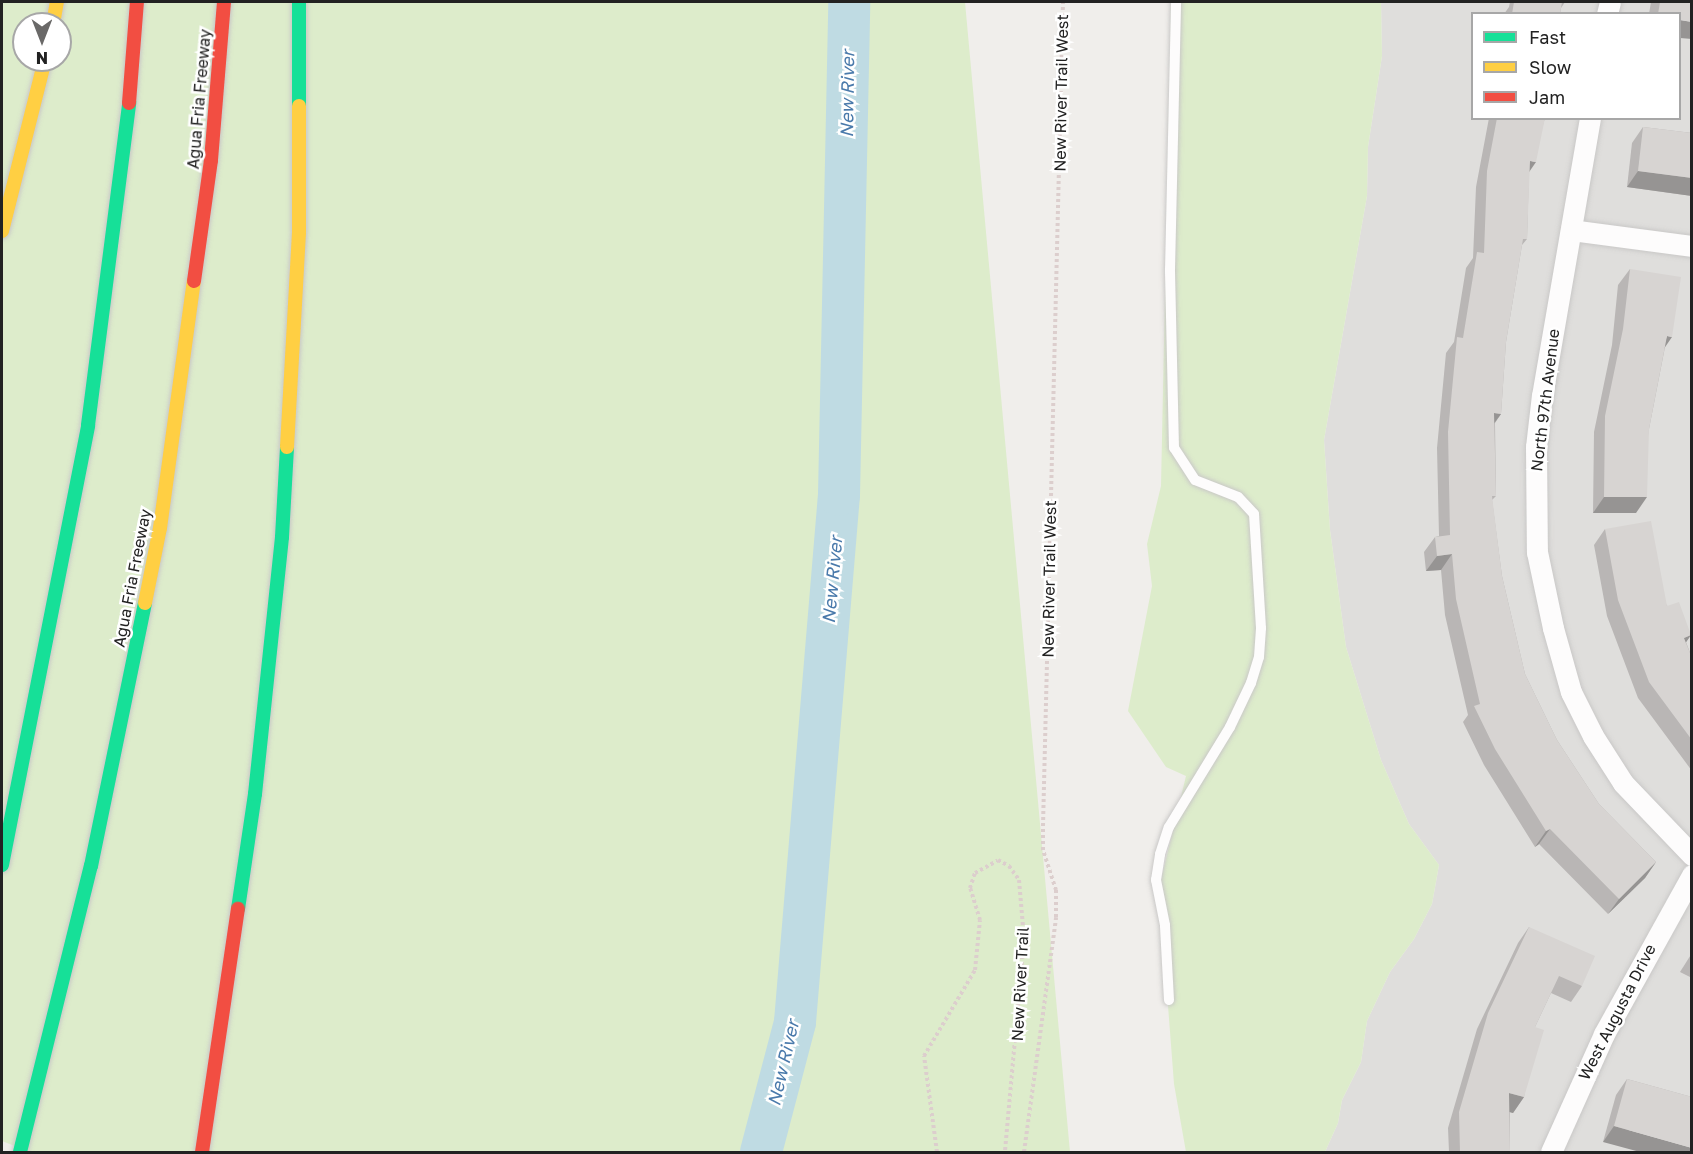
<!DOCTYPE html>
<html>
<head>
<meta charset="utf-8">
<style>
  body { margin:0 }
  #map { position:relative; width:1693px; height:1154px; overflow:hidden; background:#f0eeeb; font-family:"Golos Text",sans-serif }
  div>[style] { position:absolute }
  .residential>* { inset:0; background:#dfdedc }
  .grass>* { inset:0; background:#ddeccb }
  .river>* { height:42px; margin:-21px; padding:0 21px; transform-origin:21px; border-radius:21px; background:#bfdbe3 }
  .path>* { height:4px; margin-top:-2px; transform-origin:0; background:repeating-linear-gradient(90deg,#dccecd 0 3px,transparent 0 6px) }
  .roads { filter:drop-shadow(0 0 2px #c9c8c7) drop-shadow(0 0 2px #c9c8c7) }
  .lane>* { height:10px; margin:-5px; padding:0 5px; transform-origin:5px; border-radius:5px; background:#fdfcfc }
  .street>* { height:21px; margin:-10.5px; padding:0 10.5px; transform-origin:10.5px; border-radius:10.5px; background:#fdfcfc }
  .fast>* { height:14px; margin:-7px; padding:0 7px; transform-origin:7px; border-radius:7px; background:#16e098 }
  .slow>* { height:14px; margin:-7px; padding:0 7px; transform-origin:7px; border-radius:7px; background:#ffcf43 }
  .jam>* { height:14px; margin:-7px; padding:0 7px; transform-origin:7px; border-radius:7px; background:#f24e42 }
  .wall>* { inset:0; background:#b9b6b5 }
  .shaded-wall>* { inset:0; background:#969493 }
  .building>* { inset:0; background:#d7d4d2 }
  span { translate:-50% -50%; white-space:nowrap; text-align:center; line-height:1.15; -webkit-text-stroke:5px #fff; paint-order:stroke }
  .street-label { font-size:16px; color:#222 }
  .water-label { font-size:18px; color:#4a7aab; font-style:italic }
  .frame { position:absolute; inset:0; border:3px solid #222; pointer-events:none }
  .legend { position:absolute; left:1471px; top:12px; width:210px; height:108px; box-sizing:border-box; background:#fff; border:2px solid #a7a7a7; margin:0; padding:8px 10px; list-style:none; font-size:18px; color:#222 }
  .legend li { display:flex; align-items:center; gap:12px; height:30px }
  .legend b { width:30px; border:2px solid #a7a7a7 }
  .north { position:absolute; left:12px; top:12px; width:60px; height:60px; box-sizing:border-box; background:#fff; border:2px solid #a7a7a7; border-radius:50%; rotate:180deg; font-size:16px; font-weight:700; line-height:24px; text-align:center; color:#222 }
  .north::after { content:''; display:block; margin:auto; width:21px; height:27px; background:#6a6968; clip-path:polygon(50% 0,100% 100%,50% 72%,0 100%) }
</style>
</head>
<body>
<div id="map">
  <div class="residential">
    <i style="clip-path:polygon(evenodd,1381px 2px,1691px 2px,1691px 1152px,1325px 1152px,1338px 1123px,1342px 1100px,1361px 1062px,1367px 1021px,1390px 972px,1414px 939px,1432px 904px,1439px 865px,1409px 824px,1381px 760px,1346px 647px,1330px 530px,1324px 440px,1367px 196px,1368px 147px,1382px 56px,1381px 2px,1472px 14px,1680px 14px,1680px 118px,1472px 118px,1472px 14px)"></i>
  </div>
  <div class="grass">
    <i style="clip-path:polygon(evenodd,2px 2px,965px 2px,1070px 1152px,30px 1152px,2px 1141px,2px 2px,24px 24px,60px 24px,60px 60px,24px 60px,24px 24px)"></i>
    <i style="clip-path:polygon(1171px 2px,1381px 2px,1382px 56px,1368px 147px,1367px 196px,1324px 440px,1330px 530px,1346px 647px,1381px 760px,1409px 824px,1439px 865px,1432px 904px,1414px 939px,1390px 972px,1367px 1021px,1361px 1062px,1342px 1100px,1338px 1123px,1325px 1152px,1186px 1152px,1174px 1084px,1159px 888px,1186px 776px,1166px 767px,1128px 711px,1152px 586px,1147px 544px,1161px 486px)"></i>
  </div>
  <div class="river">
    <i style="left:761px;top:1152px;width:134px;rotate:-75.3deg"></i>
    <i style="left:795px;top:1022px;width:529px;rotate:-85.23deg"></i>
    <i style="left:839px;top:495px;width:493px;rotate:-88.8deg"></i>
  </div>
  <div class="path">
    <i style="left:937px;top:1152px;width:97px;rotate:-97.7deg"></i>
    <i style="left:924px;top:1056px;width:100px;rotate:-59.3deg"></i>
    <i style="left:975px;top:970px;width:50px;rotate:-84.3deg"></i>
    <i style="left:980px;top:920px;width:34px;rotate:-107deg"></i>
    <i style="left:970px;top:888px;width:16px;rotate:-72deg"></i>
    <i style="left:975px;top:873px;width:26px;rotate:-29deg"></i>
    <i style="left:998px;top:860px;width:13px;rotate:29deg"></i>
    <i style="left:1009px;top:866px;width:17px;rotate:54deg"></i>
    <i style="left:1019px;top:880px;width:58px;rotate:85.1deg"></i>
    <i style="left:1024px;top:938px;width:215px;rotate:95.1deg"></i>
    <i style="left:1024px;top:1152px;width:237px;rotate:-82.2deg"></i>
    <i style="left:1056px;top:917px;width:27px;rotate:-90deg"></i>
    <i style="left:1056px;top:890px;width:42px;rotate:-108deg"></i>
    <i style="left:1043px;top:850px;width:24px;rotate:-90deg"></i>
    <i style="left:1043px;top:826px;width:824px;rotate:-88.61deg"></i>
  </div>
  <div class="roads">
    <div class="lane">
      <i style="left:1169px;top:1000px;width:75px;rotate:-93.1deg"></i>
      <i style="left:1165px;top:925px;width:46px;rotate:-101.3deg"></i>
      <i style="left:1156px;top:880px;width:26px;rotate:-81deg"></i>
      <i style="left:1160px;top:854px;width:28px;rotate:-72deg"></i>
      <i style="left:1169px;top:827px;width:117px;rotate:-58.6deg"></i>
      <i style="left:1230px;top:727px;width:49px;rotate:-64.5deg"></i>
      <i style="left:1251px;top:683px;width:27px;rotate:-73deg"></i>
      <i style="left:1259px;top:657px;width:29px;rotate:-86deg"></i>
      <i style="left:1261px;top:628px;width:114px;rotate:-93.5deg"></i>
      <i style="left:1254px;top:514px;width:23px;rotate:-133deg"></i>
      <i style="left:1238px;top:497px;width:46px;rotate:-158.4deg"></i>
      <i style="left:1195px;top:480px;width:38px;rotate:-123deg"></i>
      <i style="left:1174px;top:448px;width:178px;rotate:-91.3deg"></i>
      <i style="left:1170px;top:270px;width:268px;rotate:-88.7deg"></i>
    </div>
    <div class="street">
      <i style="left:1607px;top:14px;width:12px;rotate:-76deg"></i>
      <i style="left:1590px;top:118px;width:281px;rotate:99.8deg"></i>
      <i style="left:1542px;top:395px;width:52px;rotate:96.6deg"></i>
      <i style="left:1536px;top:447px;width:105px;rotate:89.5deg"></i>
      <i style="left:1537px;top:552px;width:78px;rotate:78.1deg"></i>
      <i style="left:1553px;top:628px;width:66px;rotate:74.3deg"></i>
      <i style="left:1571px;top:692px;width:49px;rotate:63.4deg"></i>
      <i style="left:1593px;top:736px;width:56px;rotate:57.4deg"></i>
      <i style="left:1623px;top:783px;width:100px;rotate:46.2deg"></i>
      <i style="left:1571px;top:230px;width:122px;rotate:7.5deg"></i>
      <i style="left:1551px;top:1152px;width:129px;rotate:-65.8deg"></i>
      <i style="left:1604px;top:1034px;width:182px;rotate:-61deg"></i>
    </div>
    <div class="fast">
      <i style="left:299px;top:2px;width:104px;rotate:90deg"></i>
      <i style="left:2px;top:865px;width:448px;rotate:-78.9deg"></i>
      <i style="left:88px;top:425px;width:325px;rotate:-82.7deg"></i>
      <i style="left:238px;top:909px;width:116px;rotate:-81.6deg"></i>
      <i style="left:255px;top:794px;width:258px;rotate:-84deg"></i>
      <i style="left:282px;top:537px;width:90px;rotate:-86.8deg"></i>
      <i style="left:20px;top:1152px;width:295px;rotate:-76.1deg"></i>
      <i style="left:91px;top:866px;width:268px;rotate:-78.4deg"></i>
    </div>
    <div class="slow">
      <i style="left:53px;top:24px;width:22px;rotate:-80deg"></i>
      <i style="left:2px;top:231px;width:176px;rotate:-75.9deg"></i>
      <i style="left:287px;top:447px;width:214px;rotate:-86.8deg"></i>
      <i style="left:299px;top:233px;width:127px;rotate:-90deg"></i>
      <i style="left:145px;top:603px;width:76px;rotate:-78.7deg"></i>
      <i style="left:160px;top:528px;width:249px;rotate:-82.2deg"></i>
    </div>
    <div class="jam">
      <i style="left:129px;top:103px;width:101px;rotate:-85.5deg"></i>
      <i style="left:194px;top:281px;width:122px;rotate:-82deg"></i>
      <i style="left:211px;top:160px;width:159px;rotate:-85.3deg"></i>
      <i style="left:202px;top:1152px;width:246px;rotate:-81.6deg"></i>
    </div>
  </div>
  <div class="wall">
    <i style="clip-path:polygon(1510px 2px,1565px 2px,1561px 8px,1560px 14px,1504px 14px,1509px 7px)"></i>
    <i style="clip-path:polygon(1651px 2px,1692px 2px,1680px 14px,1649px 14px)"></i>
    <i style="clip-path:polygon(1489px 118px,1545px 118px,1529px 171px,1527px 239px,1522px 245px,1506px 342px,1501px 414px,1495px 423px,1496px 496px,1492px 500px,1502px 576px,1525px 674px,1557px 740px,1599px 804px,1656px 862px,1645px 878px,1608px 914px,1539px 844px,1535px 847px,1484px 765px,1463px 722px,1468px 715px,1445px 615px,1441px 570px,1426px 571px,1424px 552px,1435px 537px,1439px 536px,1437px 448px,1446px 353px,1454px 342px,1466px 268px,1473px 258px,1476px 187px)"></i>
    <i style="clip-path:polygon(1643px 127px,1692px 133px,1692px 196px,1627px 187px,1632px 143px)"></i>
    <i style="clip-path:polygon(1630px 269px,1665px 347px,1649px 429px,1636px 513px,1593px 513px,1594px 432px,1612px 345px,1618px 285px)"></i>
    <i style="clip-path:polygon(1605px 529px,1691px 635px,1686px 642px,1692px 658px,1692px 771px,1638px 698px,1607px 616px,1594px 545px)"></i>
    <i style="clip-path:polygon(1529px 927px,1582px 986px,1571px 1002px,1551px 993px,1535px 1027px,1524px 1097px,1513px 1113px,1510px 1112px,1510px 1152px,1449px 1152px,1448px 1128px,1477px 1029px,1518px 943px)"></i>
    <i style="clip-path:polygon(1692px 953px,1692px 978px,1680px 972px)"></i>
    <i style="clip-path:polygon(1627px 1079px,1692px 1097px,1603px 1142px,1616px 1095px)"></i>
  </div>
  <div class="shaded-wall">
    <i style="clip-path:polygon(1680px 20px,1692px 22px,1692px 39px,1680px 38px)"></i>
    <i style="clip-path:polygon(1530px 161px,1536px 162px,1525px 178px)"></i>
    <i style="clip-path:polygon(1638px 171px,1692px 178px,1692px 196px,1627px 187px)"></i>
    <i style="clip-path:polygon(1667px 336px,1672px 337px,1661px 353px)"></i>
    <i style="clip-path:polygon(1494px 413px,1501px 414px,1490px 429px)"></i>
    <i style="clip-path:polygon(1604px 497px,1647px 497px,1636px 513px,1593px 513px)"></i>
    <i style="clip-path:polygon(1452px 554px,1441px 570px,1426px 571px,1437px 556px)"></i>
    <i style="clip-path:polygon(1691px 635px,1680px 651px,1684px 638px)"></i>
    <i style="clip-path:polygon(1550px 829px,1539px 844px,1535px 847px,1546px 831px)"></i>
    <i style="clip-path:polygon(1656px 862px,1645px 878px,1608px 914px,1619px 899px)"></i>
    <i style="clip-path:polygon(1509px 1093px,1524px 1097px,1513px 1113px,1498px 1109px)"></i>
    <i style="clip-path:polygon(1614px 1126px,1692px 1148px,1692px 1152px,1640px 1152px,1603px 1142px)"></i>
  </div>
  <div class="building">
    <i style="clip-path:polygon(1514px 2px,1562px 2px,1560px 14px,1512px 14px)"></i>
    <i style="clip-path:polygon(1660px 2px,1692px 2px,1692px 22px,1680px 20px,1680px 14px,1658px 14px)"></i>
    <i style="clip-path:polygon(1497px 118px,1545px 118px,1536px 162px,1530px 161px,1527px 239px,1523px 239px,1506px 342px,1501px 414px,1494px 413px,1496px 496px,1492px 496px,1502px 576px,1525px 674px,1557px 740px,1599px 804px,1656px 862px,1619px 899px,1550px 829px,1546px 831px,1495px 749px,1474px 706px,1480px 704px,1456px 599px,1452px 554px,1437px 556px,1435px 537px,1450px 535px,1448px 432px,1457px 337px,1463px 338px,1477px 252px,1484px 253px,1487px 171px)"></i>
    <i style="clip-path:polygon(1643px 127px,1692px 133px,1692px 178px,1638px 171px)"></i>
    <i style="clip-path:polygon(1630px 269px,1681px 277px,1672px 337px,1667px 336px,1649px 429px,1647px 497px,1604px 497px,1605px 416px,1623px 329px)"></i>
    <i style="clip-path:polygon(1651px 521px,1667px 606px,1679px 602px,1691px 635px,1684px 638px,1692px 658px,1692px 740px,1649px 682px,1618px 600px,1605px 529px)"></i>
    <i style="clip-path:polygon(1529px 927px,1595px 956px,1582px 986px,1559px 976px,1535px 1027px,1544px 1030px,1524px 1097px,1509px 1093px,1510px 1152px,1460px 1152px,1459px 1112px,1488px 1013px)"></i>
    <i style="clip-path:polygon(1627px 1079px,1692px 1097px,1692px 1148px,1614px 1126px)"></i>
  </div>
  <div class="street-label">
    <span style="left:1061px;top:93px;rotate:-89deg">New River Trail West</span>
    <span style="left:199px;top:99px;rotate:-85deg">Agua Fria Freeway</span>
    <span style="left:1545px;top:400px;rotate:-83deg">North 97th Avenue</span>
    <span style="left:132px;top:578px;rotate:-79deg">Agua Fria Freeway</span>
    <span style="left:1049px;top:579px;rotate:-89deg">New River Trail West</span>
    <span style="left:1020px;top:984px;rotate:-87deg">New River Trail</span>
    <span style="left:1617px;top:1012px;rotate:-63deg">West Augusta Drive</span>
  </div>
  <div class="water-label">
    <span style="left:847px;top:94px;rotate:-89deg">New River</span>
    <span style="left:832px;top:580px;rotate:-85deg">New River</span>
    <span style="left:783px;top:1063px;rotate:-77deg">New River</span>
  </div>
  <div class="frame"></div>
  <ul class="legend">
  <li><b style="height:8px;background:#16e098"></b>Fast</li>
  <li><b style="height:8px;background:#ffcf43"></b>Slow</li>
  <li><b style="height:8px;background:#f24e42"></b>Jam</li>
  </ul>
  <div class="north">N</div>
</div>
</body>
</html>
